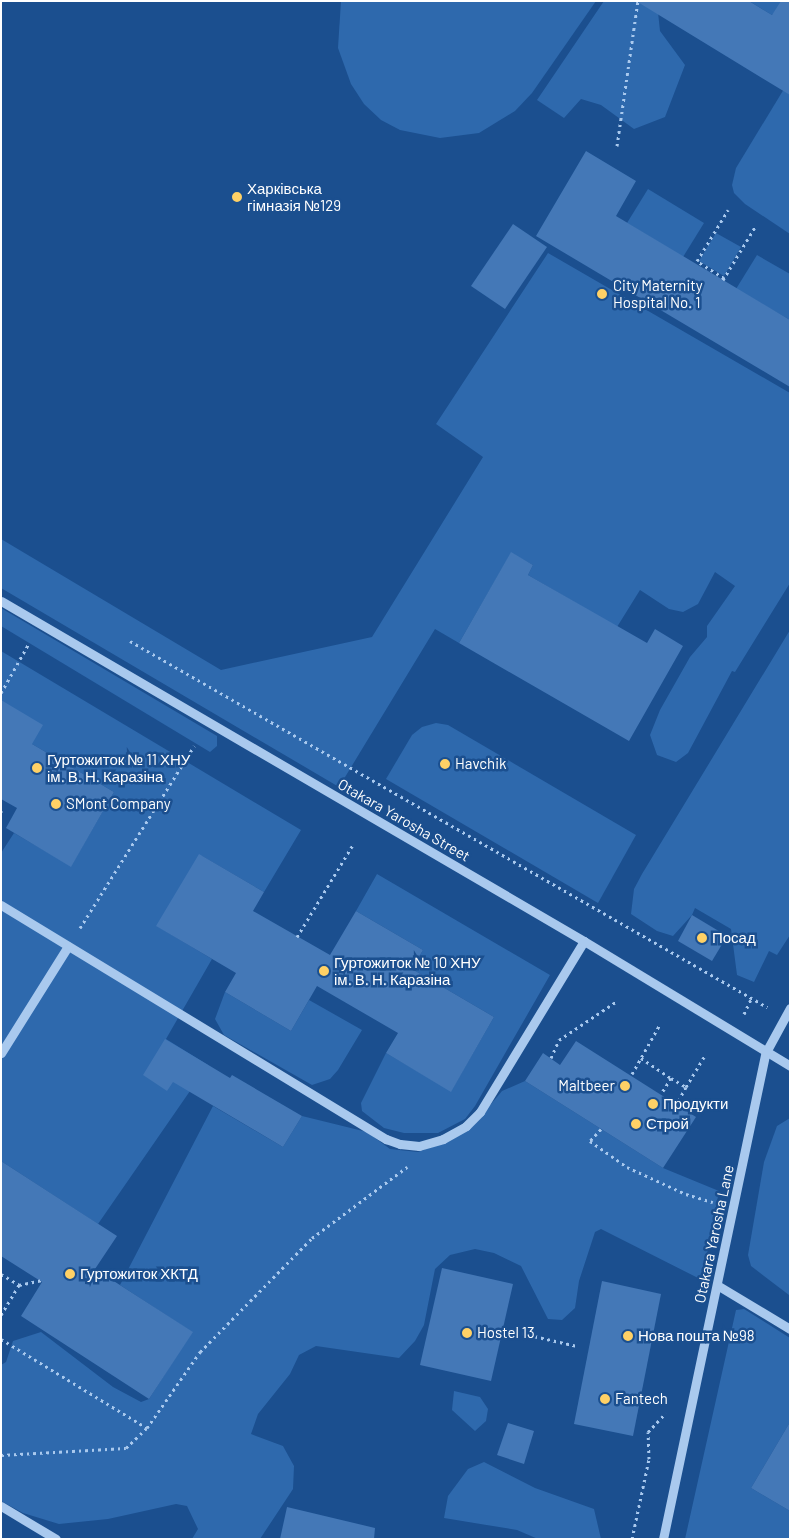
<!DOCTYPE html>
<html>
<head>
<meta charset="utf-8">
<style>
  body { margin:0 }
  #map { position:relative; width:791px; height:1540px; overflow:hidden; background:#1b4f8f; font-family:Barlow,sans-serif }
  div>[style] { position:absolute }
  .green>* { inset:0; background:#2e69ad }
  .building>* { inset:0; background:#4478b7 }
  .path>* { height:3px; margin-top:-1.5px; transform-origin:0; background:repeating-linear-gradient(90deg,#a9c9ee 0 2.5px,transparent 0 6.5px) }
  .minor>* { height:9px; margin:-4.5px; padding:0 4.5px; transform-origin:4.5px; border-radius:4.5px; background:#a9c9ee }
  .dots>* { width:14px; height:14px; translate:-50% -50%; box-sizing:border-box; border:2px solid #1b4f8f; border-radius:50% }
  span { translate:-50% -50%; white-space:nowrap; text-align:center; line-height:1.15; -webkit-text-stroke:5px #1b4f8f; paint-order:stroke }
  .poi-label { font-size:15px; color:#fff }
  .left { translate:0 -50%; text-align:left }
  .right { translate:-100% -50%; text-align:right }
  .street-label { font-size:15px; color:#fff }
  .frame { position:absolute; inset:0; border:2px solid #fff; pointer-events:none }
</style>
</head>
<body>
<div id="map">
  <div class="green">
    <i style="clip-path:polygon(341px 1px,596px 1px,532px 93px,515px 111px,479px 133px,440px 138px,400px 130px,381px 120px,364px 104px,351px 84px,338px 48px)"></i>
    <i style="clip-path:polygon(604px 1px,664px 1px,658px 12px,660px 31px,685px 65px,665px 117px,634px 129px,601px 105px,581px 99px,564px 118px,537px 100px)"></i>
    <i style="clip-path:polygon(749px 1px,790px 1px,772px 15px)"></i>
    <i style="clip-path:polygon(790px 79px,790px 234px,745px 204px,734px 193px,732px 185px,736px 168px)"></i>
    <i style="clip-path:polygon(648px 189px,704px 223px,683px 257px,627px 223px)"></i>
    <i style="clip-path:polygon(716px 233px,741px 247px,724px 276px,699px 261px)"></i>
    <i style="clip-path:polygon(548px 253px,790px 393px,790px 583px,735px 672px,732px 671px,688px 753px,676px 762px,657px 755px,650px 735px,660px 710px,690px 657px,707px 637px,707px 626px,735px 586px,715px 572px,698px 604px,683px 612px,669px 609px,640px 590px,617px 627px,528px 575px,533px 565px,511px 553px,459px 643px,435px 629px,339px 787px,1px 588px,1px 539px,221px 670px,372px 637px,483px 457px,436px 424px)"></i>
    <i style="clip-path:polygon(757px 255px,790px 274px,790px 320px,736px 289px)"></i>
    <i style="clip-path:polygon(1px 608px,217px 736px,217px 746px,210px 752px,1px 626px)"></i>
    <i style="clip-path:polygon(790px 630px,790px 935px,777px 955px,769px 951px,754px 982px,737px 975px,731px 929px,695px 908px,692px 915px,673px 936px,657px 931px,631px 914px,634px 889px,642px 874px)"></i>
    <i style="clip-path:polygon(1px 651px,301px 830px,264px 892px,202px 856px,157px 926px,212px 959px,166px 1039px,208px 1065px,98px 1224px,1px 1161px,1px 853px,14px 833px,71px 866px,114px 792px,32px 744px,1px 700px)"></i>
    <i style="clip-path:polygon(436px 723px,448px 725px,636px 835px,598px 903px,386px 779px,412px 735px,422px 727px)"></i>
    <i style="clip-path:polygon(377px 874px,550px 975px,475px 1106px,465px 1119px,438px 1133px,404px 1133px,384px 1128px,362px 1111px,361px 1103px,386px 1053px,451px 1091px,494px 1017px,412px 969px,423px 950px,356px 911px)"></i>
    <i style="clip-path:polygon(225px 992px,291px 1031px,309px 1000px,362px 1030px,338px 1070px,330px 1079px,312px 1085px,224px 1035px,215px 1019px)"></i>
    <i style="clip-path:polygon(525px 1081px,663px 1168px,719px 1191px,702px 1280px,601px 1229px,595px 1232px,579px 1281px,575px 1308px,562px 1320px,548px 1319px,521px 1266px,494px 1253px,475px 1249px,450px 1255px,435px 1269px,424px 1325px,415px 1341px,399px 1358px,316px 1346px,299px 1355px,290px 1374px,258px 1414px,251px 1434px,283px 1446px,294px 1466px,293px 1489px,260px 1539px,192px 1539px,198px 1529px,187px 1506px,176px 1504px,108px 1519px,59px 1524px,23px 1513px,1px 1501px,1px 1365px,6px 1362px,13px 1341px,41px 1332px,113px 1387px,141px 1402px,149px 1399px,192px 1332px,120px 1285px,213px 1106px,283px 1147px,302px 1116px,367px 1132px,390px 1149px,418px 1152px,470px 1129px,502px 1091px)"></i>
    <i style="clip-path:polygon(790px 1118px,790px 1293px,789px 1295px,751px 1266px,748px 1255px,764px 1162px,777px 1126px)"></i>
    <i style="clip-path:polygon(744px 1309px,790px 1338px,790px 1422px,751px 1488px,790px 1511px,790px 1539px,685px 1539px,736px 1310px)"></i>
    <i style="clip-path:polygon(454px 1391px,480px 1397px,488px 1409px,486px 1421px,475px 1431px,452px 1410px)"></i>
    <i style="clip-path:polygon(484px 1462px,535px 1488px,594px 1509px,601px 1539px,538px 1539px,517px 1530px,444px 1518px,448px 1496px,468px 1469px)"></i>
  </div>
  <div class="building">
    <i style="clip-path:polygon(636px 1px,749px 1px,772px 15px,781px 1px,790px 1px,790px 95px)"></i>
    <i style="clip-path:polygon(586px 151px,636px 181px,616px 216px,790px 320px,790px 387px,536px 236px)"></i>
    <i style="clip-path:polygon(513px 224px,547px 247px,505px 309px,471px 286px)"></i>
    <i style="clip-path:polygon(511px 552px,533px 565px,528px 575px,647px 643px,655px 629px,683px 646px,629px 741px,459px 643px)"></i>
    <i style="clip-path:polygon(1px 700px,43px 725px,32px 744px,114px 792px,71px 867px,6px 828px,17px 808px,1px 799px)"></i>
    <i style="clip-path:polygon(199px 854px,264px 892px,253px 911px,330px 955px,356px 911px,423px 950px,412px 969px,494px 1017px,451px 1092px,386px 1053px,398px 1033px,317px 986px,291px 1031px,225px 992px,236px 973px,156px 926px)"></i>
    <i style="clip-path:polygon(692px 915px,727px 936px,712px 961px,678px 941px)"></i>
    <i style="clip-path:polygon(165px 1039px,230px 1078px,232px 1075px,302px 1116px,283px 1147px,173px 1082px,167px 1091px,143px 1075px)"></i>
    <i style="clip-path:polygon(576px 1041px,696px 1117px,663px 1168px,525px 1081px,543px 1053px,560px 1065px)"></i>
    <i style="clip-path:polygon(1px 1161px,117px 1236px,95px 1269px,193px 1332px,149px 1399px,21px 1316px,42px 1282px,1px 1256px)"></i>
    <i style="clip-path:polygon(442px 1268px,513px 1284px,491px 1381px,420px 1365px)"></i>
    <i style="clip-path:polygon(602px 1281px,661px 1294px,633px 1436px,574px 1424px)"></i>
    <i style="clip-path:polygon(790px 1422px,790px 1511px,751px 1488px)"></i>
    <i style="clip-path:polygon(508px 1423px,534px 1431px,524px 1464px,497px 1455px)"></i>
    <i style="clip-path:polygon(287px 1507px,375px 1528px,374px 1539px,280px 1539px)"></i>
  </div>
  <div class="path">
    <i style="left:617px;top:146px;width:147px;rotate:-81.8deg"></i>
    <i style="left:724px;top:278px;width:32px;rotate:-148deg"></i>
    <i style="left:697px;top:261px;width:60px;rotate:-58.7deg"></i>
    <i style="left:723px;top:280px;width:62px;rotate:-58.9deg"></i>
    <i style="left:130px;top:641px;width:735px;rotate:29.88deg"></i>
    <i style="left:1px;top:693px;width:55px;rotate:-60.6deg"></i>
    <i style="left:1px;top:810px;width:4px;rotate:90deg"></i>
    <i style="left:80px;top:928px;width:215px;rotate:-57.9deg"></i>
    <i style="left:297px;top:937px;width:110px;rotate:-58.8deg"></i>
    <i style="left:744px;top:1014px;width:19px;rotate:-65deg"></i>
    <i style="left:551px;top:1058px;width:20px;rotate:-66deg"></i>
    <i style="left:559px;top:1040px;width:70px;rotate:-33.9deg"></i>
    <i style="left:641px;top:1058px;width:36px;rotate:34deg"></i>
    <i style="left:671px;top:1078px;width:19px;rotate:122deg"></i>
    <i style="left:632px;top:1074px;width:55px;rotate:-60.6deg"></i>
    <i style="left:671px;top:1078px;width:17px;rotate:31deg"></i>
    <i style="left:686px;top:1087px;width:21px;rotate:119deg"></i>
    <i style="left:686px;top:1087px;width:37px;rotate:-59deg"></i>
    <i style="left:601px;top:1129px;width:16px;rotate:133deg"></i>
    <i style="left:590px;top:1141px;width:45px;rotate:35.1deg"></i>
    <i style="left:627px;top:1167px;width:65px;rotate:24.6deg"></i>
    <i style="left:686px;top:1194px;width:28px;rotate:17deg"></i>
    <i style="left:1px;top:1274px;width:21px;rotate:31deg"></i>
    <i style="left:19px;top:1285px;width:25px;rotate:-12deg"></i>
    <i style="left:1px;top:1315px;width:35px;rotate:-59deg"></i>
    <i style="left:503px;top:1329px;width:76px;rotate:12.9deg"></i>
    <i style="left:1px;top:1339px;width:171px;rotate:31.4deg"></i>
    <i style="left:1px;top:1455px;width:125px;rotate:-3.2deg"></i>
    <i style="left:126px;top:1448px;width:29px;rotate:-44deg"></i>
    <i style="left:147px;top:1428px;width:93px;rotate:-55.1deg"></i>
    <i style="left:200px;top:1352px;width:160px;rotate:-45.5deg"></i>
    <i style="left:312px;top:1238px;width:119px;rotate:-36.8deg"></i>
    <i style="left:632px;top:1539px;width:82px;rotate:-78deg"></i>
    <i style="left:649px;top:1459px;width:27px;rotate:-92deg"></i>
    <i style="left:648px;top:1432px;width:26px;rotate:-47deg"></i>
  </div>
  <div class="minor">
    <i style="left:1px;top:601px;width:675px;rotate:30.25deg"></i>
    <i style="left:584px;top:941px;width:241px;rotate:31.2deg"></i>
    <i style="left:1px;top:905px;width:451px;rotate:31.3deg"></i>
    <i style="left:386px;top:1139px;width:15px;rotate:20deg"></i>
    <i style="left:400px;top:1144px;width:19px;rotate:6deg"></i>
    <i style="left:419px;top:1146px;width:25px;rotate:-16deg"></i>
    <i style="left:443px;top:1139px;width:26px;rotate:-29deg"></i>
    <i style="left:466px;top:1126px;width:20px;rotate:-45deg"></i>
    <i style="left:480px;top:1112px;width:200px;rotate:-58.7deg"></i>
    <i style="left:1px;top:1053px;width:126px;rotate:-57.9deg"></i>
    <i style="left:717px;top:1285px;width:85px;rotate:31.1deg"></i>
    <i style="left:1px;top:1506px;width:64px;rotate:31deg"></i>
    <i style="left:663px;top:1539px;width:498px;rotate:-78.1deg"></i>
    <i style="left:766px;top:1052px;width:50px;rotate:-61.4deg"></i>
  </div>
  <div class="dots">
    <i style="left:237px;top:197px;background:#ffd166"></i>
    <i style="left:602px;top:294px;background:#ffd166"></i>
    <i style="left:445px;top:764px;background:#ffd166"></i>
    <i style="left:37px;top:768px;background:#ffd166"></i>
    <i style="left:56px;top:804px;background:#ffd166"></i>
    <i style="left:702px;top:938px;background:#ffd166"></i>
    <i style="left:324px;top:971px;background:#ffd166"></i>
    <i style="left:625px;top:1086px;background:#ffd166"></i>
    <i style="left:653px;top:1104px;background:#ffd166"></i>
    <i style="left:636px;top:1124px;background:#ffd166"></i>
    <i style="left:70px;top:1274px;background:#ffd166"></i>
    <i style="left:467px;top:1333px;background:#ffd166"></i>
    <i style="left:628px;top:1336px;background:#ffd166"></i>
    <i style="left:605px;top:1399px;background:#ffd166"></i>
  </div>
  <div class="poi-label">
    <span class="left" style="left:247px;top:197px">Харківська<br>гімназія №129</span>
    <span class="left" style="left:613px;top:294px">City Maternity<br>Hospital No. 1</span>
    <span class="left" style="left:47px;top:768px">Гуртожиток № 11 ХНУ<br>ім. В. Н. Каразіна</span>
    <span class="left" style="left:455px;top:764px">Havchik</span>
    <span class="left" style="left:66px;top:804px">SMont Company</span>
    <span class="left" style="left:712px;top:938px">Посад</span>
    <span class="left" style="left:334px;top:971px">Гуртожиток № 10 ХНУ<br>ім. В. Н. Каразіна</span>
    <span class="right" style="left:615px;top:1086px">Maltbeer</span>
    <span class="left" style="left:663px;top:1104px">Продукти</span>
    <span class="left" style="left:646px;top:1124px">Строй</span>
    <span class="left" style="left:80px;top:1274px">Гуртожиток ХКТД</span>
    <span class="left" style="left:477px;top:1333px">Hostel 13</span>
    <span class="left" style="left:638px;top:1336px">Нова пошта №98</span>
    <span class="left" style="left:615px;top:1399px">Fantech</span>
  </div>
  <div class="street-label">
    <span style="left:404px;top:820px;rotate:30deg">Otakara Yarosha Street</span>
    <span style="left:714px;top:1234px;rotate:-78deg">Otakara Yarosha Lane</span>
  </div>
  <div class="frame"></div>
</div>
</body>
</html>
